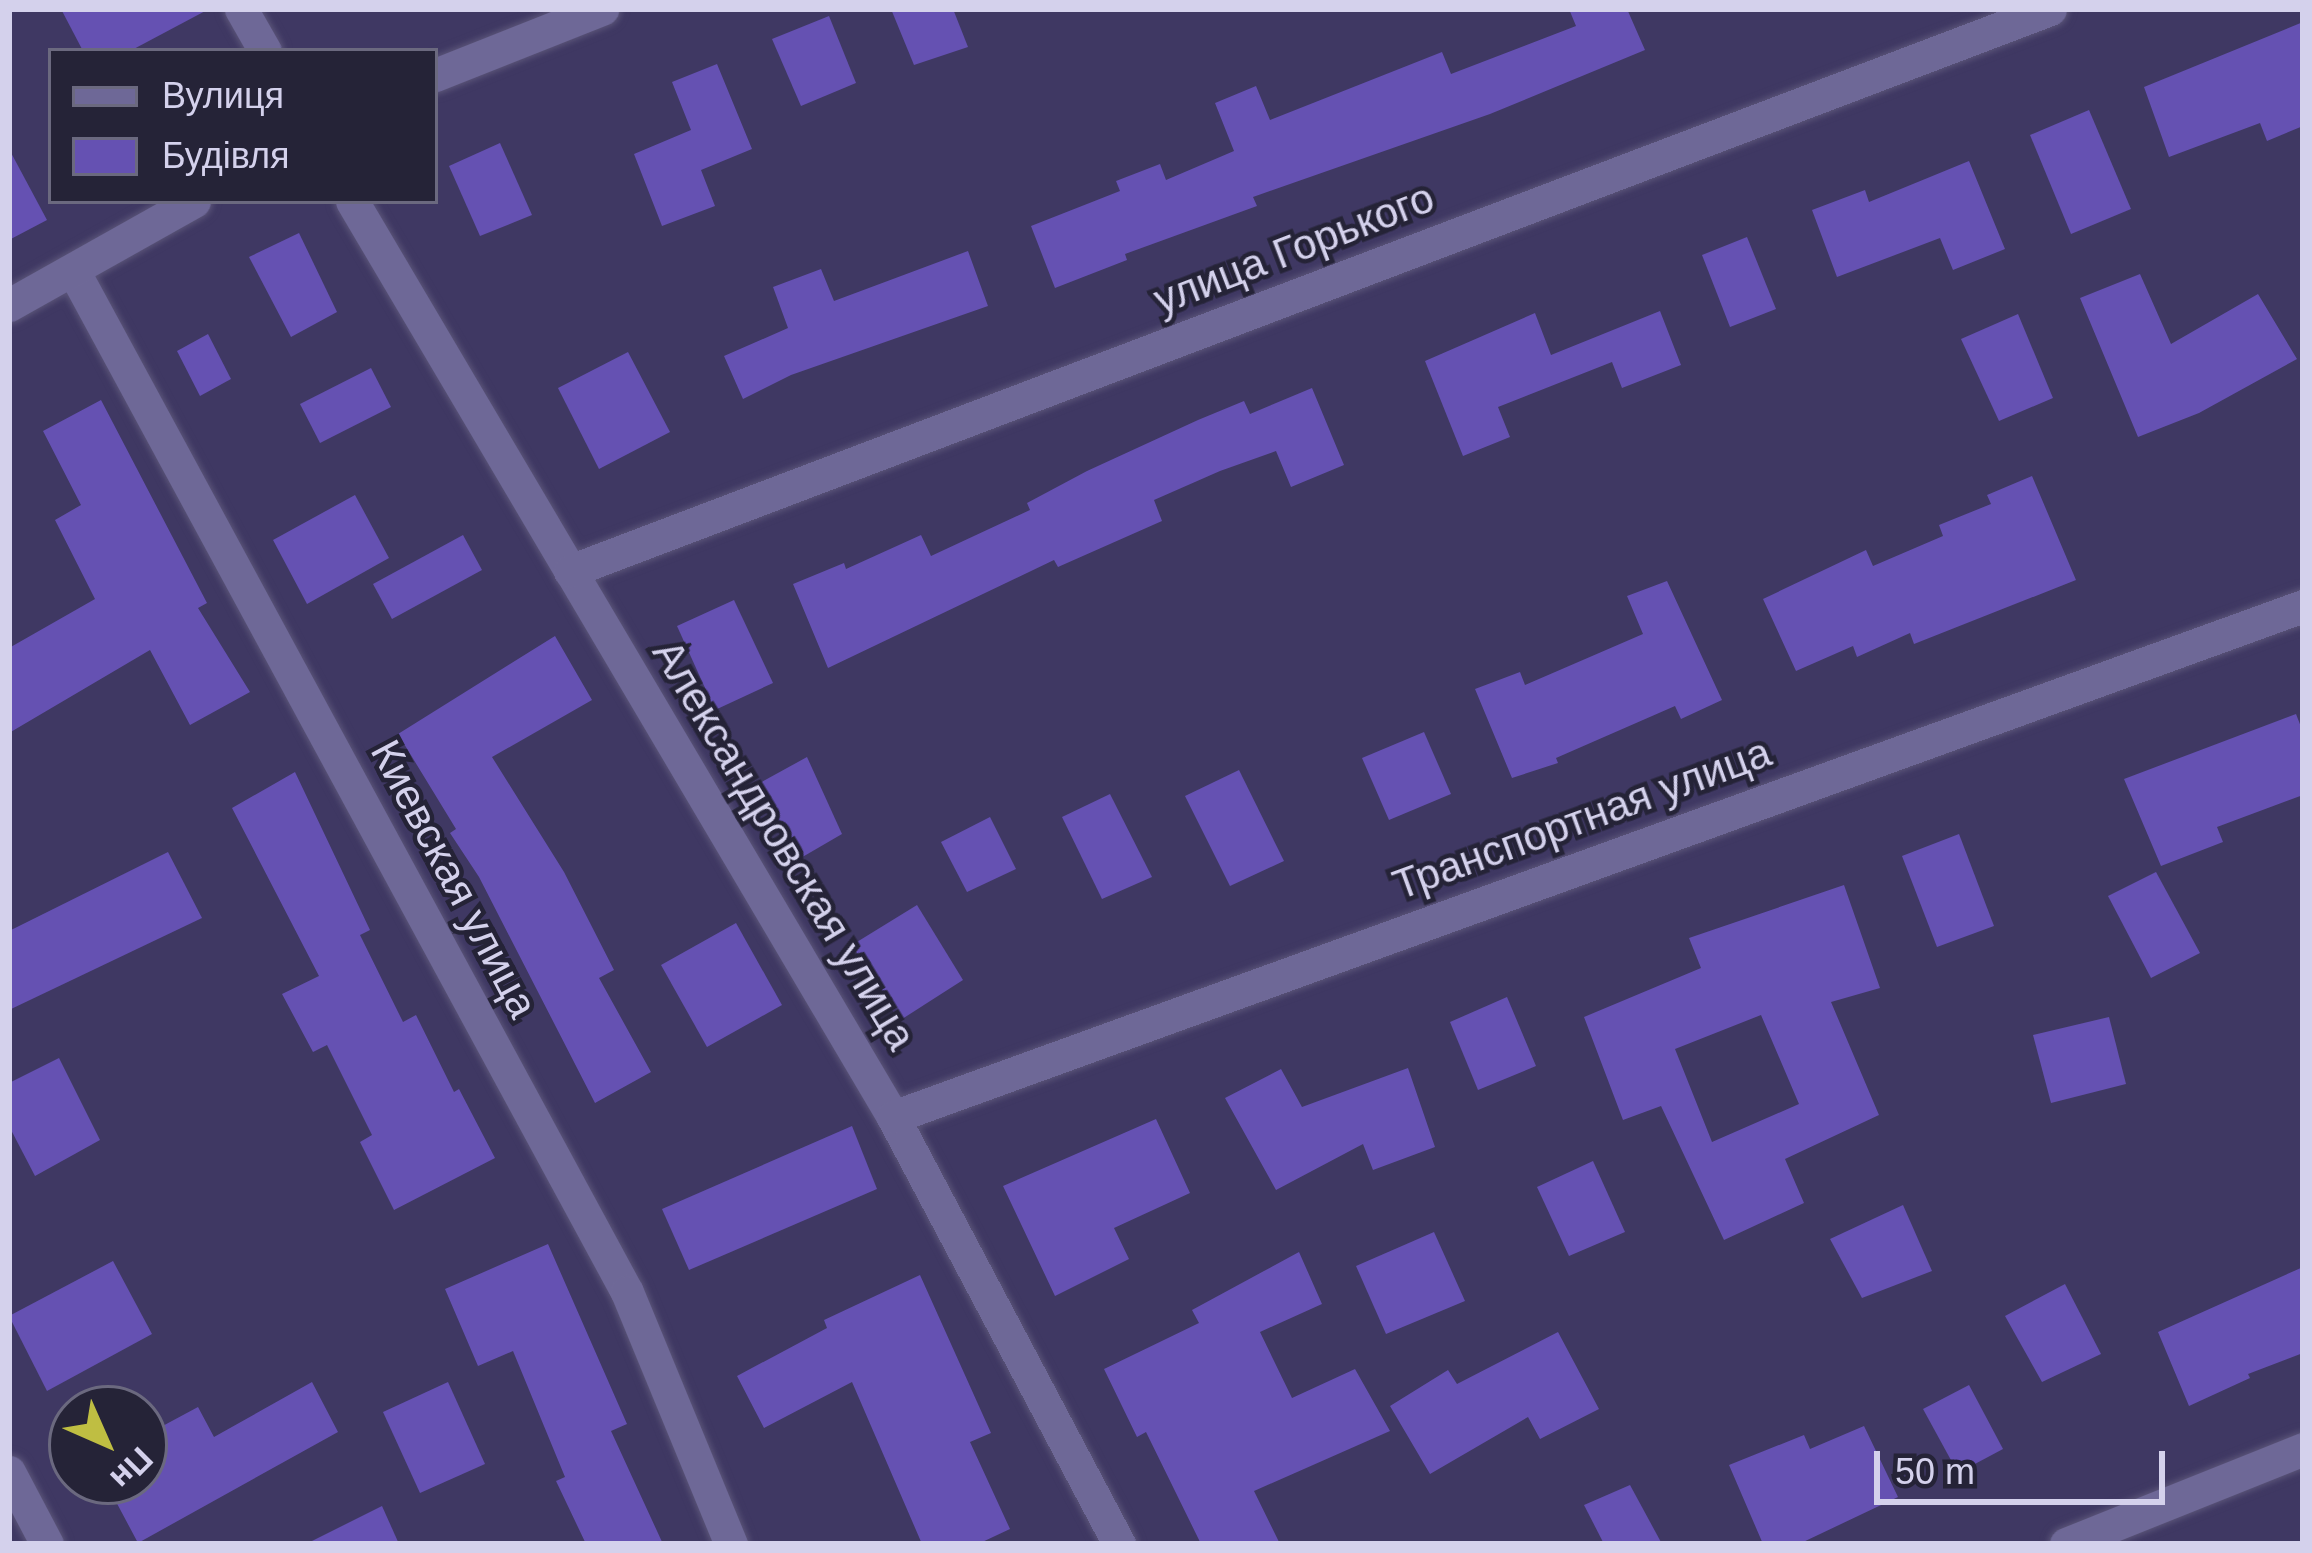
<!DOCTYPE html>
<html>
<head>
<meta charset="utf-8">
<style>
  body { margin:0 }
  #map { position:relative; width:2312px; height:1553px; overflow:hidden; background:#3f3863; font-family:Helvetica,sans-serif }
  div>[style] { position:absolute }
  .building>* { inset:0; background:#6551b2 }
  .roads { filter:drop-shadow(0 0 3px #5a5478) drop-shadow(0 0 3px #5a5478) }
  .minor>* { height:33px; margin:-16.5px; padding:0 16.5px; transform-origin:16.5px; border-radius:16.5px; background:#6e6897 }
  span { translate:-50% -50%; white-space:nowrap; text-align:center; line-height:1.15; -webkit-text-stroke:9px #252337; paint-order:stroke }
  .street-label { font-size:42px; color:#d4d1ec }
  .frame { position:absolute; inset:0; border:12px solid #d4d1ec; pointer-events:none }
  .legend { position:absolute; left:48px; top:48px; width:390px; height:156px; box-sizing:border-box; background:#252337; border:3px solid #6b697f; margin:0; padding:15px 21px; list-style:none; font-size:36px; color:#d4d1ec }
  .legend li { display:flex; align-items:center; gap:24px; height:60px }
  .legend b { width:60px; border:3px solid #6b697f }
  .north { position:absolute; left:48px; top:1385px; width:120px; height:120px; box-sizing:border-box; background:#252337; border:3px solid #6b697f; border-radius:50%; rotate:135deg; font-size:33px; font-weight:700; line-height:48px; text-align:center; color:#d4d1ec }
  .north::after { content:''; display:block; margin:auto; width:42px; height:54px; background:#bfbe42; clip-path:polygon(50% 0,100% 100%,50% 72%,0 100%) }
  .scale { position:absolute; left:1874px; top:1451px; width:291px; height:54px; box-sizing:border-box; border:6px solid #d4d1ec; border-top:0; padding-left:15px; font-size:36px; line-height:42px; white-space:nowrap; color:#d4d1ec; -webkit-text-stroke:9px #252337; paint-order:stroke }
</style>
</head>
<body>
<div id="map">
  <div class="building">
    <i style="clip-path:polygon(61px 9px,209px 9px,130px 51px,83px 51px)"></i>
    <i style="clip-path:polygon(891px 9px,953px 9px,968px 47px,914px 65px)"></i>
    <i style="clip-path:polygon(1569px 9px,1627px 9px,1645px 50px,1490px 114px,1253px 197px,1257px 206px,1125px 254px,1127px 260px,1055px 288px,1031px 226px,1120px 191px,1116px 181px,1160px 164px,1166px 180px,1234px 151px,1215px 103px,1256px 86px,1270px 120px,1442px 52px,1451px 74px,1576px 26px)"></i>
    <i style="clip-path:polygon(829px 16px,856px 83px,801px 106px,772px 39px)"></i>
    <i style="clip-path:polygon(2303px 22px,2303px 126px,2267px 141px,2260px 123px,2169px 157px,2144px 87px)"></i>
    <i style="clip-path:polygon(717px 64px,752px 149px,701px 170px,715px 206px,662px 226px,634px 154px,691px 130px,672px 82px)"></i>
    <i style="clip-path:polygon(2089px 110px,2131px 209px,2071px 234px,2030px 135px)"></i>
    <i style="clip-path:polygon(500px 143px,532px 215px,480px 236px,449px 166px)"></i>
    <i style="clip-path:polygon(9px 149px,47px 220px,9px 240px)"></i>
    <i style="clip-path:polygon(1969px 161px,2005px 249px,1953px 270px,1940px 238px,1837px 277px,1812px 210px,1865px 190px,1869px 202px)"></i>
    <i style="clip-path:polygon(299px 233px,337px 312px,291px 337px,249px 257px)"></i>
    <i style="clip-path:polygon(1747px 237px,1776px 309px,1730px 327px,1702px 255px)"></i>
    <i style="clip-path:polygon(968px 251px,988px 306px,791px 375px,743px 399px,724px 356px,788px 328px,773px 287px,821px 269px,834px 301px)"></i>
    <i style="clip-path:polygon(2140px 274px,2171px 344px,2258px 294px,2297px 359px,2199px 413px,2138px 437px,2080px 298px)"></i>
    <i style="clip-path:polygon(1660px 311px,1681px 365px,1622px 388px,1612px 362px,1498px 407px,1510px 437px,1463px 456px,1425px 361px,1535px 313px,1551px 355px)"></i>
    <i style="clip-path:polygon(2018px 314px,2053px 398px,1999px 421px,1961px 339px)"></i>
    <i style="clip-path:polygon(208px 334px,231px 379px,200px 396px,177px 351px)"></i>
    <i style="clip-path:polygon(628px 352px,670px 432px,599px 469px,558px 388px)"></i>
    <i style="clip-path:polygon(371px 368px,391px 407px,320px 443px,300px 404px)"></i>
    <i style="clip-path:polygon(1312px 388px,1344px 465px,1291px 487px,1276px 451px,1220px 471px,1154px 500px,1162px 521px,1058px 567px,1054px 560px,828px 668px,793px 584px,844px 563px,846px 569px,921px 535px,931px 556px,1030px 510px,1027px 503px,1087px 471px,1198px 420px,1244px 401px,1250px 414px)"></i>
    <i style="clip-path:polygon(101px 400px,207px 603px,198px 608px,250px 692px,190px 725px,150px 650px,9px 733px,9px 648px,95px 599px,55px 520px,81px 505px,43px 431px)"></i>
    <i style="clip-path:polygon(2032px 476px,2076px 580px,1914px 644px,1910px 633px,1857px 657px,1853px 646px,1796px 671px,1763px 599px,1866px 550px,1873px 566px,1943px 536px,1939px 525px,1991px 504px,1987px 495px)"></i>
    <i style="clip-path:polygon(355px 495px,389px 558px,307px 604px,273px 540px)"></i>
    <i style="clip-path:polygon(463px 535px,482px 570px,392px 619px,373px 584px)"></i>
    <i style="clip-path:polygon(1667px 581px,1722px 700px,1681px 719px,1675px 706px,1556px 758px,1558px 763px,1512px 778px,1475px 689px,1520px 672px,1525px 685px,1643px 634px,1627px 596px)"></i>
    <i style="clip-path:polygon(734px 600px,773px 683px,715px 710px,677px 626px)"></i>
    <i style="clip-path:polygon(555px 636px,592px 700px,492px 757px,564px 872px,614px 970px,599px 978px,651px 1072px,595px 1103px,479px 877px,450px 833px,456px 829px,398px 734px)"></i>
    <i style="clip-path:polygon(2296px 714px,2303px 732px,2303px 795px,2217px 827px,2223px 842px,2161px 866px,2124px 779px)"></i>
    <i style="clip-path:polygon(1424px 732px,1451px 794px,1389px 820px,1362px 758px)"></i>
    <i style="clip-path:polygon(807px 757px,842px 834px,799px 859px,758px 784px)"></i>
    <i style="clip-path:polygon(1239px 770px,1284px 861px,1230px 886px,1185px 796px)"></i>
    <i style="clip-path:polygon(295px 772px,370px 930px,360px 935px,403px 1022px,416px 1015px,454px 1092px,459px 1089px,495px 1158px,394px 1210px,360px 1142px,372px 1135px,327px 1045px,313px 1052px,282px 994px,319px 976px,232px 808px)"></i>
    <i style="clip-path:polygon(1110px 794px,1152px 877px,1102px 899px,1062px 817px)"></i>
    <i style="clip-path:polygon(990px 817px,1016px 869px,967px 892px,941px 842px)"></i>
    <i style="clip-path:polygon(1959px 834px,1994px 926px,1937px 947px,1902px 856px)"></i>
    <i style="clip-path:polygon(168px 852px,202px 918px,9px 1010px,9px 931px)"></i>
    <i style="clip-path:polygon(2156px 872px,2200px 953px,2151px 978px,2108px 896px)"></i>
    <i style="clip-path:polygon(evenodd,1844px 885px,1880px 988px,1831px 1002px,1879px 1115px,1785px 1159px,1804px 1203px,1724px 1240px,1661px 1106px,1623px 1120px,1584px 1017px,1701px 968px,1689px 938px,1844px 885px,1761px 1015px,1799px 1104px,1712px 1142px,1675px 1049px,1761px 1015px)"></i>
    <i style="clip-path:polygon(917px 905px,963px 980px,899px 1021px,852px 945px)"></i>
    <i style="clip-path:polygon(736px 923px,782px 1005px,707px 1047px,661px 965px)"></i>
    <i style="clip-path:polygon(1507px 997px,1536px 1066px,1478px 1090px,1450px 1022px)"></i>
    <i style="clip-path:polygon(2109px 1017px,2126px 1084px,2051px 1103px,2033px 1035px)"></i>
    <i style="clip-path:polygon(59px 1058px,100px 1140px,35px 1176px,9px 1126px,9px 1083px)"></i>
    <i style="clip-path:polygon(1408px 1068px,1435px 1147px,1373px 1170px,1363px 1144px,1276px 1190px,1225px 1098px,1281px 1069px,1302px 1107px)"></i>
    <i style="clip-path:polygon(1156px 1119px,1190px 1193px,1114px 1228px,1129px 1259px,1055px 1296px,1003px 1186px)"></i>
    <i style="clip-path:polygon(852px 1126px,877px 1189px,689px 1270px,662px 1209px)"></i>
    <i style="clip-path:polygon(1593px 1161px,1625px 1232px,1569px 1256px,1537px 1187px)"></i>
    <i style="clip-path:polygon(1903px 1205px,1932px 1271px,1862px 1298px,1830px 1239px)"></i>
    <i style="clip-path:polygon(1434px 1232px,1465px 1301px,1386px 1334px,1356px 1266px)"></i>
    <i style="clip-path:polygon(548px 1244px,627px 1424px,611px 1431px,663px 1544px,586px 1544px,556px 1481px,565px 1477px,513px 1351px,478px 1366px,445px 1289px)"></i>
    <i style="clip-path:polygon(1299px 1252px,1322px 1304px,1260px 1332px,1292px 1398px,1355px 1369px,1390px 1431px,1254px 1491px,1280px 1544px,1201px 1544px,1146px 1432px,1137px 1437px,1104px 1369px,1199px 1323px,1192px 1310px)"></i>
    <i style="clip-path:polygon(113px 1261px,152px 1334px,47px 1391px,9px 1316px)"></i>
    <i style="clip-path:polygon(2303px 1267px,2303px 1353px,2248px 1374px,2250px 1378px,2189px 1406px,2158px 1332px)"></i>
    <i style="clip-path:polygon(920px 1275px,991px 1433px,970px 1442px,1010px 1529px,978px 1544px,922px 1544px,852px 1382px,764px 1428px,737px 1376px,827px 1328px,824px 1320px)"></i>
    <i style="clip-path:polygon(2065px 1284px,2101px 1354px,2042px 1382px,2005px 1316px)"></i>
    <i style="clip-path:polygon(1558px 1332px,1599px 1409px,1540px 1439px,1528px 1417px,1430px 1474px,1390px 1406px,1448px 1370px,1457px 1384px)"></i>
    <i style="clip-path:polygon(312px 1382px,338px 1432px,138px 1543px,105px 1481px,144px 1481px,144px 1436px,198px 1407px,214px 1437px)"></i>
    <i style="clip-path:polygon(448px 1382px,485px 1464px,420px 1493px,383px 1412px)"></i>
    <i style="clip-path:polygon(1969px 1385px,2003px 1449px,1958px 1473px,1923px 1409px)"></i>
    <i style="clip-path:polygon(1864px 1426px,1898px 1497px,1799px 1544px,1763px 1544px,1729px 1465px,1804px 1435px,1810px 1449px)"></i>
    <i style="clip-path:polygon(1630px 1485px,1662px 1544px,1604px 1544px,1584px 1505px)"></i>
    <i style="clip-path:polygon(382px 1506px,399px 1544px,306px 1544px)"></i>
  </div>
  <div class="roads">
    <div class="minor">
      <i style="left:241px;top:9px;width:48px;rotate:60.3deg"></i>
      <i style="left:435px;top:75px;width:180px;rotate:-21.6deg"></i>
      <i style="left:352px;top:201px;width:1064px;rotate:59.43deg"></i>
      <i style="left:893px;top:1117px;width:483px;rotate:62.1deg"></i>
      <i style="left:73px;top:270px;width:1162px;rotate:61.54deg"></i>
      <i style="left:627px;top:1292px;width:273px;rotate:67.6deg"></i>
      <i style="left:9px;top:305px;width:212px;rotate:-29.3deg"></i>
      <i style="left:570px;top:571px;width:1583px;rotate:-20.79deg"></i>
      <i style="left:893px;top:1117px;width:1500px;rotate:-19.92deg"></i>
      <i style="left:9px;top:1472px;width:81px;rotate:62.2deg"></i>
      <i style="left:2066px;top:1544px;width:255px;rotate:-21.8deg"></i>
    </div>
  </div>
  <div class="street-label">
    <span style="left:1294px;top:249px;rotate:-21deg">улица Горького</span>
    <span style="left:1582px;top:819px;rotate:-20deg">Транспортная улица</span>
    <span style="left:784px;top:845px;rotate:59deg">Александровская улица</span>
    <span style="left:454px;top:879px;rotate:62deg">Киевская улица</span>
  </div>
  <div class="frame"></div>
  <ul class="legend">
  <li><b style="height:15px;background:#6e6897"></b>Вулиця</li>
  <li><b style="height:33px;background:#6551b2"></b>Будівля</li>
  </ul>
  <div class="north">Пн</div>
  <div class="scale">50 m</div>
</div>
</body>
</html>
